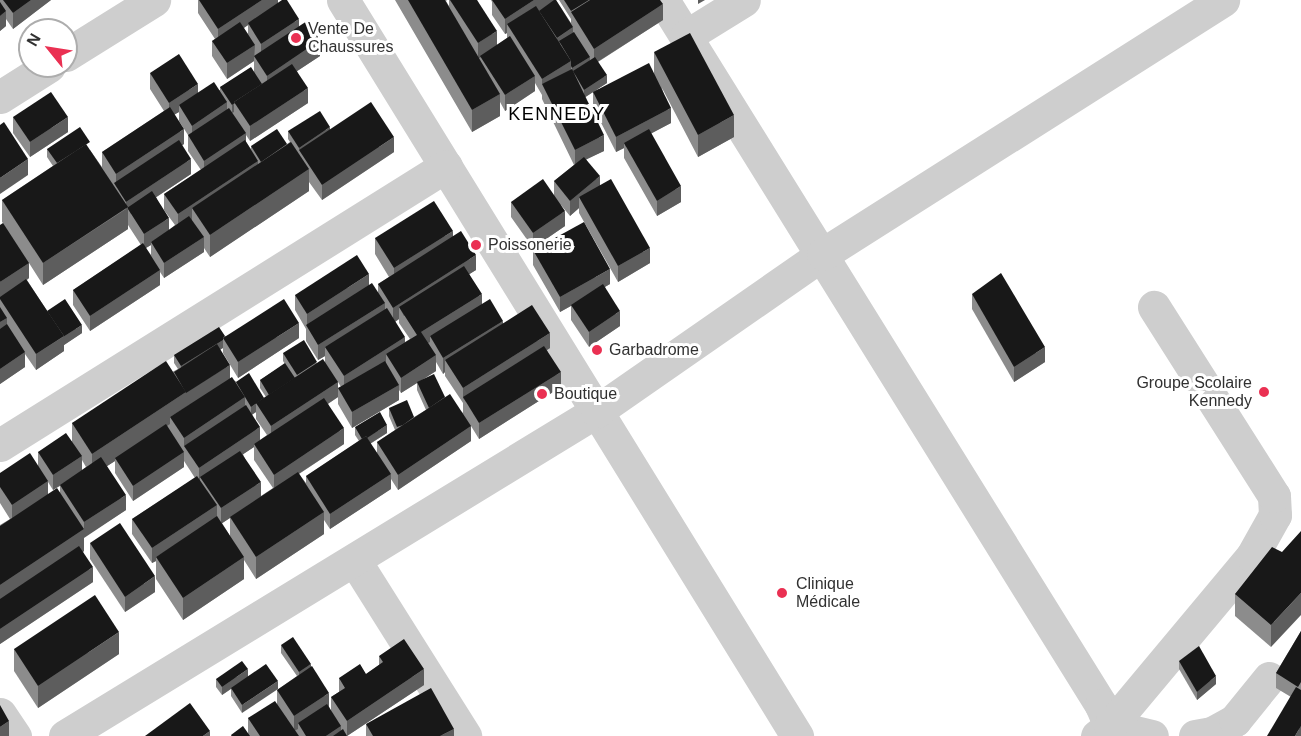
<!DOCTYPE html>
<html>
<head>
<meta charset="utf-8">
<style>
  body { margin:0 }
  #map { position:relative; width:1301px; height:736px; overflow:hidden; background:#fff; font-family:Arial,sans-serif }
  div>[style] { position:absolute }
  .minor>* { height:33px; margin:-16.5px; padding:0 16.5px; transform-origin:16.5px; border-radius:16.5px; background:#cecece }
  .wall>* { inset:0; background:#8c8c8c }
  .shaded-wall>* { inset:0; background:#5d5d5d }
  .building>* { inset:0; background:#181818 }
  .dots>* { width:16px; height:16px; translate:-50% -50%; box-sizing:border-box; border:3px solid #fff; border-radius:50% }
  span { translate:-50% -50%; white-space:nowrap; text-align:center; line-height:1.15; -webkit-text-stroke:6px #fff; paint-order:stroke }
  .poi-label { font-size:16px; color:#313131 }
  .left { translate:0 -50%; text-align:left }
  .right { translate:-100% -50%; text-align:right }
  .neighbourhood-label { font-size:18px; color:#000; letter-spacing:1.5px }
  .north { position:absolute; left:18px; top:18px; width:60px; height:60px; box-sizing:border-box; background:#fff; border:2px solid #adadad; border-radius:50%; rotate:300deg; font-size:16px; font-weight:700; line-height:24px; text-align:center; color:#313131 }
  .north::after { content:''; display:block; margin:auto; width:21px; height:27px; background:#ea3052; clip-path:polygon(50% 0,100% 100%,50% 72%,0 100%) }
</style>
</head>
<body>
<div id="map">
  <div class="minor">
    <i style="left:343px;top:0;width:865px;rotate:58.33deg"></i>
    <i style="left:663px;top:0;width:830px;rotate:58.15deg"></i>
    <i style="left:1101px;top:705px;width:23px;rotate:67deg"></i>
    <i style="left:686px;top:36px;width:68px;rotate:-31.8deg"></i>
    <i style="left:66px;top:55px;width:104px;rotate:-32deg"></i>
    <i style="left:0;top:97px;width:58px;rotate:-32.3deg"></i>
    <i style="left:0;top:445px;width:526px;rotate:-32.03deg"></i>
    <i style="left:355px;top:561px;width:207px;rotate:57.8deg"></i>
    <i style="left:0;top:714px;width:27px;rotate:56deg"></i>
    <i style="left:1110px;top:726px;width:43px;rotate:13.4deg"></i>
    <i style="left:65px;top:736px;width:623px;rotate:-31.42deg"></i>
    <i style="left:597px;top:411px;width:275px;rotate:-34.8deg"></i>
    <i style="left:823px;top:254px;width:474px;rotate:-32.4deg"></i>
    <i style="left:1097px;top:736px;width:16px;rotate:-38deg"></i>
    <i style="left:1110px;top:726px;width:222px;rotate:-50.1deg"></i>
    <i style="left:1252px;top:556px;width:47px;rotate:-60.7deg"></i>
    <i style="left:1275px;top:515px;width:19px;rotate:-93deg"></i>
    <i style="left:1274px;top:496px;width:224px;rotate:-122.4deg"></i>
    <i style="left:1195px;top:736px;width:17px;rotate:-10deg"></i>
    <i style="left:1212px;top:733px;width:26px;rotate:-29deg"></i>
    <i style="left:1235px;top:720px;width:54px;rotate:-51deg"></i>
  </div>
  <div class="wall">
    <i style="clip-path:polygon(0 0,51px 0,13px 29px,6px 19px,6px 26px,0 31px)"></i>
    <i style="clip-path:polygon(evenodd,198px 0,278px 0,278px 3px,299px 27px,320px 56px,297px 71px,308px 103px,250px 141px,246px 135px,246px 142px,251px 149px,251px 146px,287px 144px,290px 142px,288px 139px,288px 131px,330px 130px,394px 152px,322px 200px,309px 182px,309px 191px,210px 257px,204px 248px,204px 252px,164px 278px,160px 272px,160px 285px,90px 331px,73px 305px,73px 290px,141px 245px,128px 225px,128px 229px,43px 285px,29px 263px,29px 278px,27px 280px,47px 311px,82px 333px,64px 345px,64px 351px,36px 370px,25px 354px,25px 367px,0 384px,0 299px,3px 223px,2px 222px,2px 200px,53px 166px,47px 157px,47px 149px,90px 150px,102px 167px,102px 152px,164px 111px,150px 89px,150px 73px,198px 93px,220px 90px,220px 87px,254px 72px,254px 61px,227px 79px,212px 56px,212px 41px,215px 39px,198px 13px,198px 0,248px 25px,248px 34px,244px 28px,248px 25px,198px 0,179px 112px,179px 121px,188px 135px,188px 151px,201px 170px,164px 194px,164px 210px,175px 225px,169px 230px,156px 197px,191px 174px,182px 145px,184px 144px,174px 114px,179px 112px,198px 0,151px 245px,151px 255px,146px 248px,151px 245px)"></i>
    <i style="clip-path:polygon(395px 0,447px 0,446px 1px,449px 6px,449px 0,477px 0,497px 45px,507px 38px,507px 33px,505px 34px,492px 15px,492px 2px,491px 0,556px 0,571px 23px,571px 19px,559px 0,660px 0,663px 20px,598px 62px,607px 83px,596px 90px,654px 74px,654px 52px,734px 137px,698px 157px,662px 88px,671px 123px,651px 133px,681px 202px,657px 216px,624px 158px,624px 148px,616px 152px,593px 107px,593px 92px,585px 97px,604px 151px,586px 159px,600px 186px,650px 263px,618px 282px,579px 213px,579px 208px,570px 216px,561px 205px,565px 226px,533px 248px,511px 217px,511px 202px,554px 195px,554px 181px,574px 165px,542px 99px,542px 95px,535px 83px,535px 91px,505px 111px,500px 102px,500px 116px,472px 132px)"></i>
    <i style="clip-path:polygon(13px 117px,68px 132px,30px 157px,13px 133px)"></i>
    <i style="clip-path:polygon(evenodd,453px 236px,476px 270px,469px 274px,482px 304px,503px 323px,550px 348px,547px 350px,561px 387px,479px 439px,471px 426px,471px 441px,398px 490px,391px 479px,391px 489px,330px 529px,324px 520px,324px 534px,256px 579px,244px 560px,244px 579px,183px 620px,156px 579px,156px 561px,152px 563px,132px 534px,132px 519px,195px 478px,184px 461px,184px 453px,184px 467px,133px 501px,115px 473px,115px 461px,107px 466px,126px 510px,84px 537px,84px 551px,83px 552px,93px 582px,0 644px,0 510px,0 525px,10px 519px,0 503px,0 473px,38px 466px,38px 452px,72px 441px,72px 423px,178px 369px,174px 363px,174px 355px,225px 336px,299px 338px,238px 378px,223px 353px,223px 348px,220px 349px,230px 378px,264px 398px,266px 397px,260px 388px,260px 380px,285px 364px,283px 361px,283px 353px,317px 363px,325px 362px,325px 356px,318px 360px,306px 341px,306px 329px,295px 310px,295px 295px,369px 285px,378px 293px,378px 284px,389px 277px,375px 254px,375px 238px,453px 236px,399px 319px,399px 323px,410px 339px,405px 342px,395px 322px,399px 319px,453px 236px,436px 362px,443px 374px,445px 372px,445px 376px,463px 403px,463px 413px,424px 379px,436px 371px,436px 362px,453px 236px,338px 382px,341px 387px,338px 388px,338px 404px,352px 428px,399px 400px,399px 390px,401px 393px,417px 383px,417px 390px,426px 410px,414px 417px,389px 408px,389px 416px,395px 430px,377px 442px,377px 453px,370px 444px,387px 433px,355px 427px,355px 435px,359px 441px,306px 476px,306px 483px,299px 474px,344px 444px,328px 404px,338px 397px,338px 382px,453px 236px,256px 412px,256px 419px,267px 435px,260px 440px,252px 415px,256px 412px,453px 236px,254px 447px,254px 460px,273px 488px,261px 496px,243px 454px,254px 447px,453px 236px,82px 460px,86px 467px,82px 470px,82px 460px,453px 236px,48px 482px,53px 490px,60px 486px,60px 492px,48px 494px,48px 482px,453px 236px,230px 518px,230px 536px,222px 523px,230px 518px)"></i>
    <i style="clip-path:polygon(533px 250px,610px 284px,605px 287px,620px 326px,589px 347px,571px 320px,571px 306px,560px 312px,533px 265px)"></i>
    <i style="clip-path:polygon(972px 294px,1045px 362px,1014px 382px,972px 309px)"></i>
    <i style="clip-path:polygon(90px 543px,155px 592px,125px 612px,90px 559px)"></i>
    <i style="clip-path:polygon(1282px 552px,1271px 647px,1235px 616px,1235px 594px)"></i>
    <i style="clip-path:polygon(1301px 631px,1301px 736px,1291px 697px,1276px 688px,1276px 673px)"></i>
    <i style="clip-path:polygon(281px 645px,311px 667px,331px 711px,331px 697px,339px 692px,339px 678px,366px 674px,379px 665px,379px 656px,424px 685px,347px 736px,231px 736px,231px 735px,248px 733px,248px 718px,277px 704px,277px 690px,297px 676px,281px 653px)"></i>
    <i style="clip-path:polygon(14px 649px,119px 654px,38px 708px,14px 671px)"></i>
    <i style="clip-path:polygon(1179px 661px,1216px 684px,1197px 700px,1179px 669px)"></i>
    <i style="clip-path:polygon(248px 676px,242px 713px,231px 696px,231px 689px,222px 695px,216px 687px,216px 679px)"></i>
    <i style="clip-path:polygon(366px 724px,454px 736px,366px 736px)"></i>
  </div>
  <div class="shaded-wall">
    <i style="clip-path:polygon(31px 0,51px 0,13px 29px,13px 13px)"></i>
    <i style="clip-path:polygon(262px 0,278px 0,278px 5px,218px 45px,218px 29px)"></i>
    <i style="clip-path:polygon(534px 0,555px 0,538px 13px,507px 24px,507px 33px,505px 34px,505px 19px)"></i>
    <i style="clip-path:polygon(698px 0,705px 0,698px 4px)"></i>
    <i style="clip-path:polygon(663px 4px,663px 20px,594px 64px,594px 49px)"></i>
    <i style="clip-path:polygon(6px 11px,6px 26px,0 31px,0 16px)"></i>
    <i style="clip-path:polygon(299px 19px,299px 34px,261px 59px,261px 44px)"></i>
    <i style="clip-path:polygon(573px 27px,573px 35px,558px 45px,556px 39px)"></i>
    <i style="clip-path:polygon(497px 31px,497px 46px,478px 59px,478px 43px)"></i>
    <i style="clip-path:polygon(320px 40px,320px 56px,267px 91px,267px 76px)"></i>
    <i style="clip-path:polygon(255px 45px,254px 61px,227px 79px,227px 63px)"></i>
    <i style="clip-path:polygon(590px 57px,590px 65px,572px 76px,572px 68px)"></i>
    <i style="clip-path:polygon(571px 61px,571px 76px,542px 84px,542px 95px,542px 79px)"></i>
    <i style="clip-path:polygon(607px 75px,607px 83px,584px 98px,584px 90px)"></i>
    <i style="clip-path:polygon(535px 76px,535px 91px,505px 111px,505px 95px)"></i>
    <i style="clip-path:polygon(198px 84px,198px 99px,179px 105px,179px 112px,169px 118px,169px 103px)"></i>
    <i style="clip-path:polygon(308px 88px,308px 103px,250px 141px,250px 126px)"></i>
    <i style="clip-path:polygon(500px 94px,500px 116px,472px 132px,472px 110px)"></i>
    <i style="clip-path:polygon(227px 102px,227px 117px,192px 141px,192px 126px)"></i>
    <i style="clip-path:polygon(234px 104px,234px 112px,232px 113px,232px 105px)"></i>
    <i style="clip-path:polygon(671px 108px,671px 123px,626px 147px,624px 143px,624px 148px,616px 152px,616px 137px)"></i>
    <i style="clip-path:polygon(734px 115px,734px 137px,698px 157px,698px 135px)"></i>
    <i style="clip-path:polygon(68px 117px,68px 132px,30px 157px,30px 142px)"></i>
    <i style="clip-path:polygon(330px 127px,330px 135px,299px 150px,299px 148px)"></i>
    <i style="clip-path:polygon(184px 129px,184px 144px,118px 188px,116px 185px,116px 174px)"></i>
    <i style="clip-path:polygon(246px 133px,246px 149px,204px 176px,204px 161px)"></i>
    <i style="clip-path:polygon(604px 135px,604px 151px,575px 165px,575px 150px)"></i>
    <i style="clip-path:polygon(394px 137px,394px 152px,322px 200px,322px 185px)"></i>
    <i style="clip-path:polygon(28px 159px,28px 175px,0 194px,0 178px)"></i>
    <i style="clip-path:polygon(191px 159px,191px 174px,131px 214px,128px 209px,128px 229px,43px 285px,43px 263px,126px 209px,126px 202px)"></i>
    <i style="clip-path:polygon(258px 161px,258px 177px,192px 208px,192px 220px,178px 230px,178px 214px)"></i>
    <i style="clip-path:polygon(309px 169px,309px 191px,210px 257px,210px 235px)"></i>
    <i style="clip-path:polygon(600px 176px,600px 191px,579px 197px,579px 208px,570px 216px,570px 201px)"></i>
    <i style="clip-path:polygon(681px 186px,681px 202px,657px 216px,657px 201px)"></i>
    <i style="clip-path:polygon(565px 211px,565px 226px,533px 248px,533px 233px)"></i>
    <i style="clip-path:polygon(169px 218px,169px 233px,151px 242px,151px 245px,144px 249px,144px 234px)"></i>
    <i style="clip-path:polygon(453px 231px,453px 247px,394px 284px,394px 268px)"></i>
    <i style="clip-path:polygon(204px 237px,204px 252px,164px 278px,164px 263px)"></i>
    <i style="clip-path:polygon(650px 248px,650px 263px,618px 282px,618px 266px)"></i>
    <i style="clip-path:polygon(476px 255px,476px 270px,404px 316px,399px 307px,399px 319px,393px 323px,393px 308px)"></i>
    <i style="clip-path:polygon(29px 263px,29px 278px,0 298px,0 282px)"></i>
    <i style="clip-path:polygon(610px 269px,610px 284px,560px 312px,560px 297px)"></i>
    <i style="clip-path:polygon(160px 270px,160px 285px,90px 331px,90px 316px)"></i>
    <i style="clip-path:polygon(369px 274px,369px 290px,307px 326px,307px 314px)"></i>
    <i style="clip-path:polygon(482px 294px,482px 309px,430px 336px,430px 342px,421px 347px,421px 332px)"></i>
    <i style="clip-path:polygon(385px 303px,385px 318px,325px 347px,325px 356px,318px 360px,318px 345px)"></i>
    <i style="clip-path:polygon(620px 311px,620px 326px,589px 347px,589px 332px)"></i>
    <i style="clip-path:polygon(7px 318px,7px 340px,0 344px,0 322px)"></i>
    <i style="clip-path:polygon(503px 321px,503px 336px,445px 360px,445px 372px,443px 374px,443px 358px)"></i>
    <i style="clip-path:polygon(299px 323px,299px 338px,238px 378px,238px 362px)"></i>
    <i style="clip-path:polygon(82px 325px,82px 333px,64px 345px,64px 351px,36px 370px,36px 354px)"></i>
    <i style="clip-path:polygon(550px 333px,550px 348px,466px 402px,463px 398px,463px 388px)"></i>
    <i style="clip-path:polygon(405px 337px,405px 352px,386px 354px,386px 364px,344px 391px,344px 376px)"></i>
    <i style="clip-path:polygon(223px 340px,223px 348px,181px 374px,181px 366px)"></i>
    <i style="clip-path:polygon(1045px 347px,1045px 362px,1014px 382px,1014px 367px)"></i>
    <i style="clip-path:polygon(25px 352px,25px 367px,0 384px,0 369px)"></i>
    <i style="clip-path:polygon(436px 355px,436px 371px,401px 393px,401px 378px)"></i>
    <i style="clip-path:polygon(230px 365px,230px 380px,170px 417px,170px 424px,116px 460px,115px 458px,115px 461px,92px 476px,92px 454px,186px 392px)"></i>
    <i style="clip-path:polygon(561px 372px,561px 387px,479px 439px,479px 423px)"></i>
    <i style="clip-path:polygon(338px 382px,338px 397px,271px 441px,271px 426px)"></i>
    <i style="clip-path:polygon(399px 385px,399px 400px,352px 428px,352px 412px)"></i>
    <i style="clip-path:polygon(245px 397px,245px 412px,184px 446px,184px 467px,133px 501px,133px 486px,184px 452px,184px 438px)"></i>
    <i style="clip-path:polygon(256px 404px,256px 412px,251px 415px,251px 407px)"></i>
    <i style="clip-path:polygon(387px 425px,387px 433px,363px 448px,363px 440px)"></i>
    <i style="clip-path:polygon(471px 426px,471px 441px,398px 490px,398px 475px)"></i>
    <i style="clip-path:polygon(260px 427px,260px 442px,254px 444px,254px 447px,203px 481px,200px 477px,200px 482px,199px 483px,199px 468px)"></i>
    <i style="clip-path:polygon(344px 428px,344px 444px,274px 490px,274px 475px)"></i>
    <i style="clip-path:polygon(82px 456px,82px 471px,53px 490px,53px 475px)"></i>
    <i style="clip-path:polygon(391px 474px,391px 489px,330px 529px,330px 514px)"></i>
    <i style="clip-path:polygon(48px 481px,48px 496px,12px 520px,12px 505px)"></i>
    <i style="clip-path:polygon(261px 482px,261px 497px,221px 524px,221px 508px)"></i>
    <i style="clip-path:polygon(126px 495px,126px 510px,84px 538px,84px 522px)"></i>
    <i style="clip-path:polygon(217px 505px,217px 520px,156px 557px,156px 561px,152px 563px,152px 548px)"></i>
    <i style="clip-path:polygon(324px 512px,324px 534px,256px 579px,256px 557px)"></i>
    <i style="clip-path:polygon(84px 529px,84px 551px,0 607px,0 585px)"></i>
    <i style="clip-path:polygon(244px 557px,244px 579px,183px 620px,183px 598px)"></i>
    <i style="clip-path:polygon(93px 567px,93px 582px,0 644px,0 629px)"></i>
    <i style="clip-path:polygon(155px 576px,155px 592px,125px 612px,125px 597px)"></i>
    <i style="clip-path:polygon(1301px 593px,1301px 615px,1271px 647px,1271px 625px)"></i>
    <i style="clip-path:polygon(119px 632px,119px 654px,38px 708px,38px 686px)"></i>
    <i style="clip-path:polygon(311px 664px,311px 672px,299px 680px,299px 672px)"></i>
    <i style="clip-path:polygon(248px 669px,248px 677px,222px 695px,222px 687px)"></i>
    <i style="clip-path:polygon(424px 669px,424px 685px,347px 736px,347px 721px)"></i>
    <i style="clip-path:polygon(1216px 676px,1216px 684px,1197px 700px,1197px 692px)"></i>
    <i style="clip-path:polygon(278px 681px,278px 689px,242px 713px,242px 705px)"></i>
    <i style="clip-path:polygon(329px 693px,329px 708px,298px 723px,298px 729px,294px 731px,294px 716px)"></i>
    <i style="clip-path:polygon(9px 721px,9px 736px,0 736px,0 727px)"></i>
    <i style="clip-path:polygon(341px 726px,341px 736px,326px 736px)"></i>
    <i style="clip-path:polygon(1301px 726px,1301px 736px,1295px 736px)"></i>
    <i style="clip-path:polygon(454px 729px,454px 736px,440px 736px)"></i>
    <i style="clip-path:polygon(210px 731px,210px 736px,203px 736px)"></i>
  </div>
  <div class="building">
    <i style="clip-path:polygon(3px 0,31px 0,13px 13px)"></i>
    <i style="clip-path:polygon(199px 0,262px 0,218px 29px)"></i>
    <i style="clip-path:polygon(282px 0,287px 0,299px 19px,261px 44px,248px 23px)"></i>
    <i style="clip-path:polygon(408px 0,445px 0,500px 94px,472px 110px)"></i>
    <i style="clip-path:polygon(450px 0,477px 0,497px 31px,478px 43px)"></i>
    <i style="clip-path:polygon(492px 0,534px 0,505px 19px)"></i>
    <i style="clip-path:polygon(554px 0,556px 0,573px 27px,557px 38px,539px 11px)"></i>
    <i style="clip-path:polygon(564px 0,589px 0,571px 11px)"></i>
    <i style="clip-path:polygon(590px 0,660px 0,663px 4px,594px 49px,571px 12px)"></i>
    <i style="clip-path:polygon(0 2px,6px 11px,0 16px)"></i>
    <i style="clip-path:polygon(536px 6px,571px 61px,542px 79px,507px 24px)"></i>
    <i style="clip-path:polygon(307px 21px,320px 40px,267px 76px,254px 56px)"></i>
    <i style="clip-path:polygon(240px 22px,255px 45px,227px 63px,212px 41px)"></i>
    <i style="clip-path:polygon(574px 32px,590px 57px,572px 68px,571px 66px,571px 61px,559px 41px)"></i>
    <i style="clip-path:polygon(690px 33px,734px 115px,698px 135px,654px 52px)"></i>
    <i style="clip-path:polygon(510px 36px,535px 76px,505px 95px,480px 56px)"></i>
    <i style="clip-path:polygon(179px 54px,198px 84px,169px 103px,150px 73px)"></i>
    <i style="clip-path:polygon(595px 57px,607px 75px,584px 90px,573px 71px)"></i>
    <i style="clip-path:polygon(649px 63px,671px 108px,616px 137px,593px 92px)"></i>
    <i style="clip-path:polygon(292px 64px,308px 88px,250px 126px,234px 102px)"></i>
    <i style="clip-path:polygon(251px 67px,262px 84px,234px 102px,235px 103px,232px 105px,220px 87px)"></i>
    <i style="clip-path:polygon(572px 69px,604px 135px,575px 150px,542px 84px)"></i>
    <i style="clip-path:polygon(214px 82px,227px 102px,192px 126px,179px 105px)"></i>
    <i style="clip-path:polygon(51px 92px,68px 117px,30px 142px,13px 117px)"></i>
    <i style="clip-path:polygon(371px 102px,394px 137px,322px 185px,299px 150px)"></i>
    <i style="clip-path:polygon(170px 107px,184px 129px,116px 174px,102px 152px)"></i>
    <i style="clip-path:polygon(229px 108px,246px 133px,204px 161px,188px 135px)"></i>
    <i style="clip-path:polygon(320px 111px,330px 127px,299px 148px,288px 131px)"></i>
    <i style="clip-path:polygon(4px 122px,28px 159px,0 178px,0 125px)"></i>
    <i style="clip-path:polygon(80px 127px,90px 142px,57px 163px,47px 149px)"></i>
    <i style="clip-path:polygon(277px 129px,287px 144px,261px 162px,251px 146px)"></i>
    <i style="clip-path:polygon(649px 129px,681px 186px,657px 201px,624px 143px)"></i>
    <i style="clip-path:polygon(179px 140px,191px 159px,126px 202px,114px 183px)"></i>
    <i style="clip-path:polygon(245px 140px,258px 161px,178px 214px,164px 194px)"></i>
    <i style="clip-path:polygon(291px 142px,309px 169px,210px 235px,192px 208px)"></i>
    <i style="clip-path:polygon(86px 144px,128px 207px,43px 263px,2px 200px)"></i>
    <i style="clip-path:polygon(584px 157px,600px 176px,570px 201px,554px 181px)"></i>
    <i style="clip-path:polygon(543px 179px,565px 211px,533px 233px,511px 202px)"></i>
    <i style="clip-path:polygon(611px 179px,650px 248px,618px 266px,579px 197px)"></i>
    <i style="clip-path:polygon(152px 191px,169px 218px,144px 234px,128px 209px,128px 207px,127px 208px)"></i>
    <i style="clip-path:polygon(434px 201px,453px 231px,394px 268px,375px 238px)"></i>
    <i style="clip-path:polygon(189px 216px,204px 237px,164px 263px,151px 242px)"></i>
    <i style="clip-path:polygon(584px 222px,610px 269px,560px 297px,533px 250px)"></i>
    <i style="clip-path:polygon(3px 223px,29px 263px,0 282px,0 225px)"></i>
    <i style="clip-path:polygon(461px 231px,476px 255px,393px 308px,378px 284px)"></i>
    <i style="clip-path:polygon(143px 243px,160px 270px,90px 316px,73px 290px)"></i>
    <i style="clip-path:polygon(357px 255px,369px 274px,307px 314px,295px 295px)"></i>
    <i style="clip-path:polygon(464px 266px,482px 294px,421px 332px,436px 355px,401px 378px,386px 354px,417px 335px,399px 307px)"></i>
    <i style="clip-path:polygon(1001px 273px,1045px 347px,1014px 367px,972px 294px)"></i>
    <i style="clip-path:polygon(26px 279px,64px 336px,36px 354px,0 299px,0 297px)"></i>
    <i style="clip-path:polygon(372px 283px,385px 303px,318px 345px,306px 325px)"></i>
    <i style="clip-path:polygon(603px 284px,620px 311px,589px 332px,571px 305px)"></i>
    <i style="clip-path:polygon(65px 299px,82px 325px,63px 337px,64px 336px,47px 311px)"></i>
    <i style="clip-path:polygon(284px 299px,299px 323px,238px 362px,223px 338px)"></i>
    <i style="clip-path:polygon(490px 299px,503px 321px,443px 358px,430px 336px)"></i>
    <i style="clip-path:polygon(532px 305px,550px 333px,463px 388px,445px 360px)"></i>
    <i style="clip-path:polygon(0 307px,7px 318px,0 322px)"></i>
    <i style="clip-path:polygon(387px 308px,405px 337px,344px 376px,325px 347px)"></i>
    <i style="clip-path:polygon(7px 324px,25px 352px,0 369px,0 329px)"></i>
    <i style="clip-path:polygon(219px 327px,225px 336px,223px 338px,223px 340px,181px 366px,174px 355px)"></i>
    <i style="clip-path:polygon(304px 340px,317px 362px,297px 375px,283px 353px)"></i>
    <i style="clip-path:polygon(217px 344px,230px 365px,186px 393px,174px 372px)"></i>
    <i style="clip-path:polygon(544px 346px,561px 372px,479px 423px,463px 397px)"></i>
    <i style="clip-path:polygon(323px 359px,338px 382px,271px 426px,256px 403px)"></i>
    <i style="clip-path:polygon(166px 361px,186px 392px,92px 454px,72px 423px)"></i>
    <i style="clip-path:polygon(385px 361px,399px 385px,352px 412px,338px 388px)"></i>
    <i style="clip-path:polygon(285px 363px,295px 378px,269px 395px,260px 380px)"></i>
    <i style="clip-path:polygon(249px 373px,264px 398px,251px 407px,236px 382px)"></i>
    <i style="clip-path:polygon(434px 374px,445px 397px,429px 408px,417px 382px)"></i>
    <i style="clip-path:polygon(232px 377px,245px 397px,184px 438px,170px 417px)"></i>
    <i style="clip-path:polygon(450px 394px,471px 426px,398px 475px,377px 442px)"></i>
    <i style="clip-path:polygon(324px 398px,344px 428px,274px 475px,254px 444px)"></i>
    <i style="clip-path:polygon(407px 400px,414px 417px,403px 425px,397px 427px,389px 408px)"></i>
    <i style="clip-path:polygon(246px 405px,260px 427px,199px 468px,184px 446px)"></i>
    <i style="clip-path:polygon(380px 412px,387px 425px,367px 438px,366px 436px,362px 439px,355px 427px)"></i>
    <i style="clip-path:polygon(166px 424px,184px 452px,133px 486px,115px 458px)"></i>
    <i style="clip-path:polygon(66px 433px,82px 456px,53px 475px,38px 452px)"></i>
    <i style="clip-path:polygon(366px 436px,391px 474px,330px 514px,306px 476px)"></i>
    <i style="clip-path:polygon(240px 451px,261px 482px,221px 508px,200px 477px)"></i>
    <i style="clip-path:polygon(30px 453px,48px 481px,12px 505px,0 487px,0 473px)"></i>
    <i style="clip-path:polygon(101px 457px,126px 495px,84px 522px,60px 485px)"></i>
    <i style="clip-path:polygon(298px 472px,324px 512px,256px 557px,230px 517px)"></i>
    <i style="clip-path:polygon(197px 476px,217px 505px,152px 548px,132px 519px)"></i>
    <i style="clip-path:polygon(57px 488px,84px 529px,0 585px,0 526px)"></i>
    <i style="clip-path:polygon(217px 516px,244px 557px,183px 598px,156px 557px)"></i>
    <i style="clip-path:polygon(120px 523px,155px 576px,125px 597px,90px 543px)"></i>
    <i style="clip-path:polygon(1301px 531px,1301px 593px,1271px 625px,1235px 594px,1272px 547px,1282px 552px)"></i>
    <i style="clip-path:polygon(79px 546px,93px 567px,0 629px,0 599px)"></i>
    <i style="clip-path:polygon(95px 595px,119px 632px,38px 686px,14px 649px)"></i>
    <i style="clip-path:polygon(1301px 631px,1301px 682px,1298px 687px,1276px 673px)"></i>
    <i style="clip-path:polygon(293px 637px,311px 664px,299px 672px,281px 645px)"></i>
    <i style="clip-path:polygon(404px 639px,424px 669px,347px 721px,331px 697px,345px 688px,339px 678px,360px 664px,366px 674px,383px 662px,379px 656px)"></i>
    <i style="clip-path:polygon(1199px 646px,1216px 676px,1197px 692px,1179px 661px)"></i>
    <i style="clip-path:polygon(242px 661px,248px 669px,222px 687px,216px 679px)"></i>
    <i style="clip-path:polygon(266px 664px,278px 681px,242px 705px,231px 688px)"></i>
    <i style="clip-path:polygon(312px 666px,329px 693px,294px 716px,277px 690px)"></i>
    <i style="clip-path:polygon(1296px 687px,1301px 690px,1301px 726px,1295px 736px,1267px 736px)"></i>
    <i style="clip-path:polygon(431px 688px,454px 729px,440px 736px,373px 736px,366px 724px)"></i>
    <i style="clip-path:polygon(275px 701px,299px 736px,260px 736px,248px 718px)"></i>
    <i style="clip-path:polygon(190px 703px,210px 731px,203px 736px,145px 736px)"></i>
    <i style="clip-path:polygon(327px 704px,341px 726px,326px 736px,306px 736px,298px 723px)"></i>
    <i style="clip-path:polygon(0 705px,9px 721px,0 727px)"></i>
    <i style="clip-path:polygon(243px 726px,250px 736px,232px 736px,231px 735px)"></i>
    <i style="clip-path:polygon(343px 729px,347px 736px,333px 736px)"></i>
  </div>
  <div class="dots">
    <i style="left:296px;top:38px;background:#ea3052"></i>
    <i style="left:476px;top:245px;background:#ea3052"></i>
    <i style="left:597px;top:350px;background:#ea3052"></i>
    <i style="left:1264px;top:392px;background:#ea3052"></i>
    <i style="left:542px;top:394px;background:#ea3052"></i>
    <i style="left:782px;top:593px;background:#ea3052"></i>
  </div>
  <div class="poi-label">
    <span class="left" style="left:308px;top:38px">Vente De<br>Chaussures</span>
    <span class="left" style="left:488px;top:245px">Poissonerie</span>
    <span class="left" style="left:609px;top:350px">Garbadrome</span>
    <span class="right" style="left:1252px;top:392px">Groupe Scolaire<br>Kennedy</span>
    <span class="left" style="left:554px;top:394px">Boutique</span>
    <span class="left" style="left:796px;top:593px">Clinique<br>Médicale</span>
  </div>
  <div class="neighbourhood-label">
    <span style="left:557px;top:114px">KENNEDY</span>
  </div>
  <div class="north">N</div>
</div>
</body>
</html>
